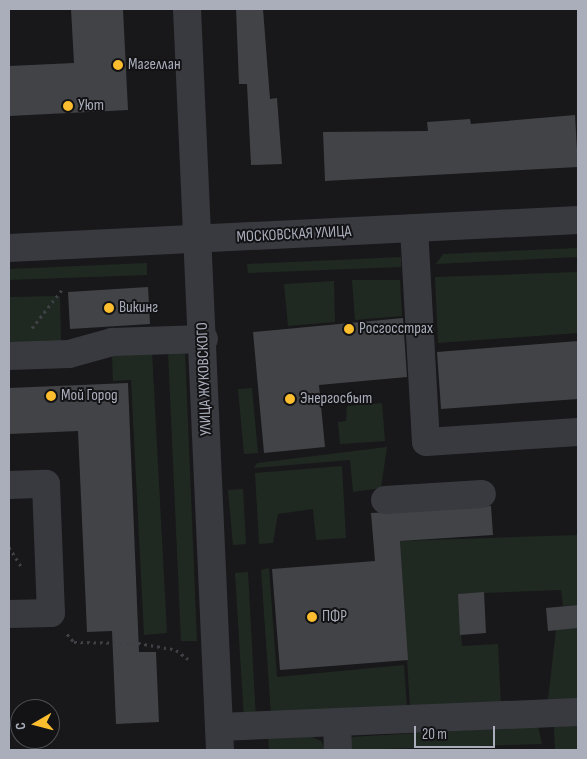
<!DOCTYPE html>
<html>
<head>
<meta charset="utf-8">
<style>
  body { margin:0 }
  #map { position:relative; width:587px; height:759px; overflow:hidden; background:#18181a; font-family:"Sofia Sans Condensed",sans-serif }
  div>[style] { position:absolute }
  .green>* { inset:0; background:#202921 }
  .building>* { inset:0; background:#424347 }
  .path>* { height:3px; margin-top:-1.5px; transform-origin:0; background:repeating-linear-gradient(90deg,#3f4147 0 2.5px,transparent 0 6.5px) }
  .minor>* { height:28px; margin:-14px; padding:0 14px; transform-origin:14px; border-radius:14px; background:#393a40 }
  .dots>* { width:14px; height:14px; translate:-50% -50%; box-sizing:border-box; border:2px solid #131315; border-radius:50% }
  span { translate:-50% -50%; white-space:nowrap; text-align:center; line-height:1.15; -webkit-text-stroke:4px #131315; paint-order:stroke }
  .poi-label { font-size:16px; color:#aaaebb }
  .left { translate:0 -50%; text-align:left }
  .street-label { font-size:16px; color:#aaaebb }
  .frame { position:absolute; inset:0; border:10px solid #aaaebb; pointer-events:none }
  .north { position:absolute; left:10px; top:699px; width:50px; height:50px; box-sizing:border-box; background:#131315; border:1px solid #4f5157; border-radius:50%; rotate:262deg; font-size:14px; font-weight:700; line-height:20px; text-align:center; color:#aaaebb }
  .north::after { content:''; display:block; margin:auto; width:18px; height:22px; background:#fcbe2e; clip-path:polygon(50% 0,100% 100%,50% 72%,0 100%) }
  .scale { position:absolute; left:414px; top:726px; width:81px; height:22px; box-sizing:border-box; border:2px solid #aaaebb; border-top:0; padding-left:6px; font-size:15px; line-height:18px; white-space:nowrap; color:#aaaebb; -webkit-text-stroke:4px #131315; paint-order:stroke }
</style>
</head>
<body>
<div id="map">
  <div class="green">
    <i style="clip-path:polygon(578px 248px,578px 257px,436px 264px,443px 254px)"></i>
    <i style="clip-path:polygon(401px 257px,401px 267px,248px 273px,247px 264px)"></i>
    <i style="clip-path:polygon(147px 263px,147px 275px,9px 280px,9px 269px)"></i>
    <i style="clip-path:polygon(578px 272px,578px 333px,438px 343px,435px 277px)"></i>
    <i style="clip-path:polygon(352px 280px,400px 280px,402px 316px,355px 320px)"></i>
    <i style="clip-path:polygon(334px 281px,335px 322px,288px 326px,284px 284px)"></i>
    <i style="clip-path:polygon(60px 296px,61px 341px,9px 343px,9px 297px)"></i>
    <i style="clip-path:polygon(168px 351px,185px 351px,197px 641px,181px 641px)"></i>
    <i style="clip-path:polygon(152px 352px,167px 633px,144px 635px,131px 380px,113px 381px,112px 354px)"></i>
    <i style="clip-path:polygon(252px 388px,258px 453px,244px 454px,238px 389px)"></i>
    <i style="clip-path:polygon(382px 403px,385px 441px,340px 444px,338px 422px,346px 421px,347px 406px)"></i>
    <i style="clip-path:polygon(387px 447px,381px 488px,353px 492px,350px 460px,254px 468px,257px 463px)"></i>
    <i style="clip-path:polygon(342px 466px,346px 538px,316px 540px,313px 509px,278px 514px,273px 543px,259px 544px,255px 473px)"></i>
    <i style="clip-path:polygon(243px 489px,246px 544px,233px 545px,228px 490px)"></i>
    <i style="clip-path:polygon(578px 535px,578px 605px,563px 606px,561px 590px,458px 594px,462px 646px,498px 644px,501px 706px,410px 709px,400px 541px)"></i>
    <i style="clip-path:polygon(269px 568px,277px 677px,404px 665px,407px 707px,271px 715px,261px 570px)"></i>
    <i style="clip-path:polygon(248px 572px,256px 719px,244px 720px,235px 573px)"></i>
    <i style="clip-path:polygon(578px 628px,578px 705px,547px 708px,556px 630px)"></i>
    <i style="clip-path:polygon(578px 725px,578px 750px,555px 750px,554px 727px)"></i>
    <i style="clip-path:polygon(538px 726px,542px 744px,351px 750px,350px 737px)"></i>
    <i style="clip-path:polygon(307px 735px,321px 741px,326px 750px,269px 750px,268px 736px)"></i>
  </div>
  <div class="building">
    <i style="clip-path:polygon(71px 9px,123px 9px,128px 110px,9px 116px,9px 66px,74px 63px)"></i>
    <i style="clip-path:polygon(236px 9px,263px 9px,270px 99px,277px 98px,282px 164px,251px 165px,247px 84px,239px 84px)"></i>
    <i style="clip-path:polygon(575px 115px,578px 167px,325px 181px,323px 132px,428px 131px,427px 122px,470px 119px,471px 124px)"></i>
    <i style="clip-path:polygon(148px 287px,150px 324px,70px 329px,68px 292px)"></i>
    <i style="clip-path:polygon(403px 318px,407px 377px,319px 385px,325px 447px,264px 453px,253px 332px)"></i>
    <i style="clip-path:polygon(578px 341px,578px 399px,441px 409px,437px 352px)"></i>
    <i style="clip-path:polygon(128px 383px,139px 652px,156px 652px,159px 722px,116px 724px,112px 631px,87px 632px,78px 431px,9px 434px,9px 388px)"></i>
    <i style="clip-path:polygon(491px 506px,493px 535px,400px 541px,408px 660px,280px 670px,272px 569px,375px 561px,371px 513px)"></i>
    <i style="clip-path:polygon(484px 592px,486px 633px,460px 635px,458px 594px)"></i>
    <i style="clip-path:polygon(578px 605px,578px 628px,548px 631px,546px 608px)"></i>
  </div>
  <div class="path">
    <i style="left:32px;top:328px;width:52px;rotate:-52deg"></i>
    <i style="left:9px;top:547px;width:22px;rotate:58deg"></i>
    <i style="left:67px;top:634px;width:11px;rotate:49deg"></i>
    <i style="left:74px;top:642px;width:64px;rotate:0.9deg"></i>
    <i style="left:138px;top:643px;width:39px;rotate:10deg"></i>
    <i style="left:176px;top:650px;width:15px;rotate:37deg"></i>
  </div>
  <div class="minor">
    <i style="left:187px;top:9px;width:742px;rotate:87.45deg"></i>
    <i style="left:414px;top:228px;width:214px;rotate:86.8deg"></i>
    <i style="left:426px;top:442px;width:152px;rotate:-3.8deg"></i>
    <i style="left:9px;top:248px;width:570px;rotate:-2.82deg"></i>
    <i style="left:9px;top:356px;width:60px;rotate:-1.9deg"></i>
    <i style="left:69px;top:354px;width:45px;rotate:-15.6deg"></i>
    <i style="left:112px;top:342px;width:92px;rotate:-1.9deg"></i>
    <i style="left:9px;top:485px;width:37px;rotate:-2deg"></i>
    <i style="left:46px;top:484px;width:129px;rotate:87.8deg"></i>
    <i style="left:51px;top:613px;width:42px;rotate:178.6deg"></i>
    <i style="left:385px;top:500px;width:97px;rotate:-3.5deg"></i>
    <i style="left:337px;top:723px;width:27px;rotate:88deg"></i>
    <i style="left:219px;top:727px;width:359px;rotate:-2.4deg"></i>
  </div>
  <div class="dots">
    <i style="left:118px;top:65px;background:#fcbe2e"></i>
    <i style="left:68px;top:106px;background:#fcbe2e"></i>
    <i style="left:109px;top:308px;background:#fcbe2e"></i>
    <i style="left:349px;top:329px;background:#fcbe2e"></i>
    <i style="left:51px;top:396px;background:#fcbe2e"></i>
    <i style="left:290px;top:399px;background:#fcbe2e"></i>
    <i style="left:312px;top:617px;background:#fcbe2e"></i>
  </div>
  <div class="poi-label">
    <span class="left" style="left:128px;top:65px">Магеллан</span>
    <span class="left" style="left:78px;top:106px">Уют</span>
    <span class="left" style="left:119px;top:308px">Викинг</span>
    <span class="left" style="left:359px;top:329px">Росгосстрах</span>
    <span class="left" style="left:61px;top:396px">Мой Город</span>
    <span class="left" style="left:300px;top:399px">Энергосбыт</span>
    <span class="left" style="left:322px;top:617px">ПФР</span>
  </div>
  <div class="street-label">
    <span style="left:294px;top:235px;rotate:-3deg">МОСКОВСКАЯ УЛИЦА</span>
    <span style="left:205px;top:379px;rotate:-92deg">УЛИЦА ЖУКОВСКОГО</span>
  </div>
  <div class="frame"></div>
  <div class="north">С</div>
  <div class="scale">20 m</div>
</div>
</body>
</html>
